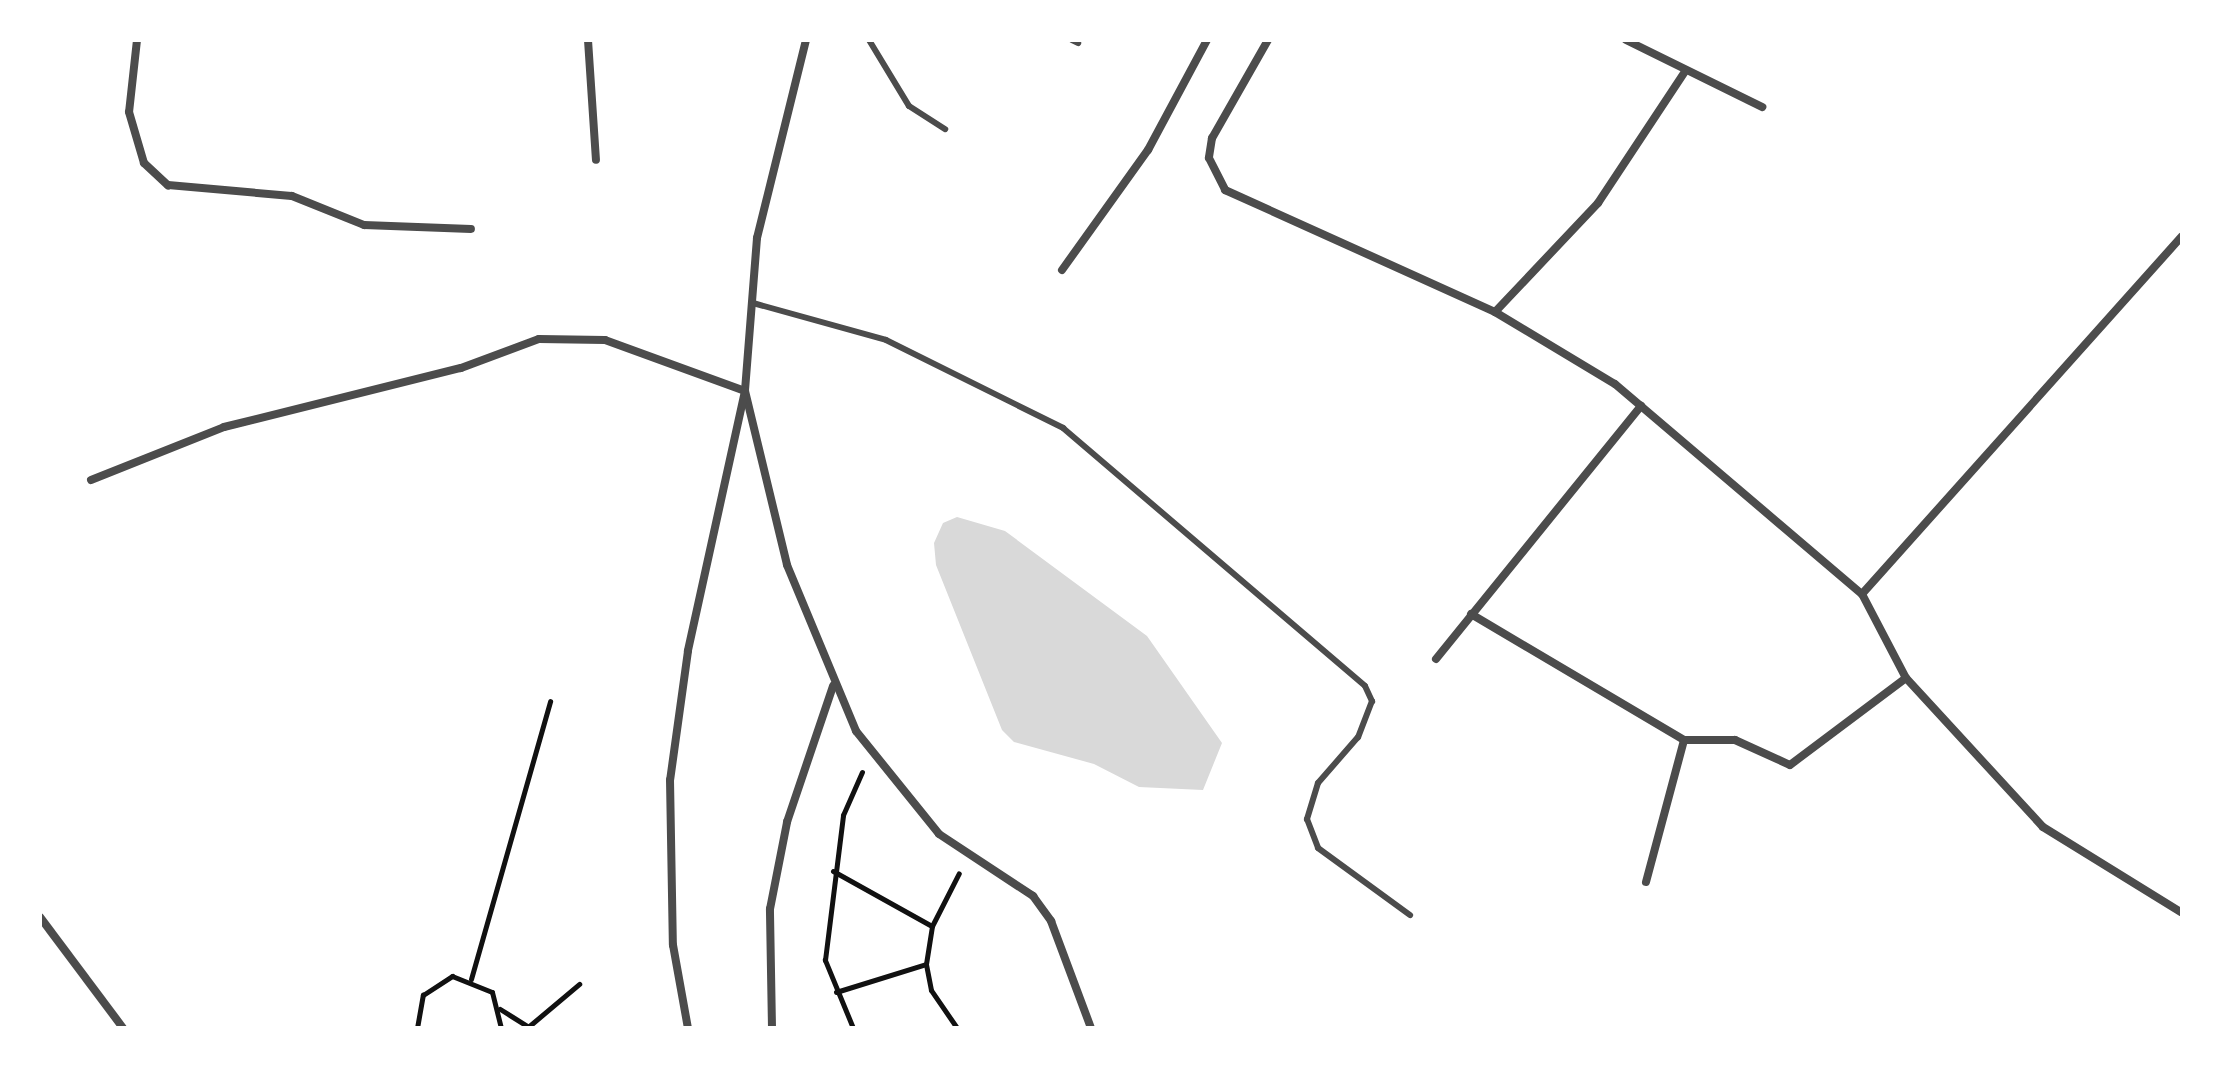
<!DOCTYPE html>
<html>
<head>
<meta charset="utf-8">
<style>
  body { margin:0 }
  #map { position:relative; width:2222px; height:1068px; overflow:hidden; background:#fff; font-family:"Fira Sans",sans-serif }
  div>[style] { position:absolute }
  .water>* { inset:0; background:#d9d9d9 }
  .path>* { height:5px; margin:-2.5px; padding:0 2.5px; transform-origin:2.5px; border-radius:2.5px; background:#111 }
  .service>* { height:6px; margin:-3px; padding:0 3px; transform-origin:3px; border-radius:3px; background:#4c4c4c }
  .minor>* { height:8px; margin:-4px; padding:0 4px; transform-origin:4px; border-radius:4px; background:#4c4c4c }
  span { translate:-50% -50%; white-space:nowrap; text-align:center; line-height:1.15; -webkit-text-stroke:6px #fff; paint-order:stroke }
  .frame { position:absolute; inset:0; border:42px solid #fff; pointer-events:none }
</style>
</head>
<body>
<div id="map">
  <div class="water">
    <i style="clip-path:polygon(957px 517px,1005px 531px,1147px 636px,1222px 743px,1203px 790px,1139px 787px,1094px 764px,1014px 742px,1002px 730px,936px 565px,934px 543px,943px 523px)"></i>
  </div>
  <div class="path">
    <i style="left:833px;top:871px;width:113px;rotate:29.1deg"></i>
    <i style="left:471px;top:979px;width:289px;rotate:-74.1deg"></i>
    <i style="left:836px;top:992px;width:94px;rotate:-17.3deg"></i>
    <i style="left:500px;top:1009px;width:34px;rotate:32deg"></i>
    <i style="left:528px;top:1027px;width:67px;rotate:-40.1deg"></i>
    <i style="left:417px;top:1028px;width:34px;rotate:-80deg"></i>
    <i style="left:423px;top:995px;width:35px;rotate:-33deg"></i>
    <i style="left:452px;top:976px;width:43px;rotate:21.8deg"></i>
    <i style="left:492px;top:992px;width:37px;rotate:76deg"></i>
    <i style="left:853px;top:1028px;width:74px;rotate:-112.4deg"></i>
    <i style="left:825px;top:960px;width:146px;rotate:-82.9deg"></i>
    <i style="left:843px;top:815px;width:47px;rotate:-66.2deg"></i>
    <i style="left:957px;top:1028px;width:46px;rotate:-124.4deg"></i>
    <i style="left:931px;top:990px;width:26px;rotate:-101deg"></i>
    <i style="left:926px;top:964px;width:38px;rotate:-81deg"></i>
    <i style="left:932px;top:926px;width:59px;rotate:-63deg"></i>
  </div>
  <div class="service">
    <i style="left:869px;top:40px;width:77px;rotate:58.8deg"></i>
    <i style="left:909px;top:106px;width:43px;rotate:32.6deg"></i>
    <i style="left:1072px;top:40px;width:7px;rotate:27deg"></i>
    <i style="left:753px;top:303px;width:138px;rotate:15.5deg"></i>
    <i style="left:886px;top:340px;width:198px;rotate:26.4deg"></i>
    <i style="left:1063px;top:428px;width:397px;rotate:40.5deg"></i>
    <i style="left:1365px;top:686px;width:17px;rotate:65deg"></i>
    <i style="left:1372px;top:701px;width:39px;rotate:111deg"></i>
    <i style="left:1358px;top:737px;width:61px;rotate:131deg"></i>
    <i style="left:1318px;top:783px;width:38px;rotate:107deg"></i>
    <i style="left:1307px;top:819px;width:31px;rotate:69deg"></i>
    <i style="left:1318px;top:848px;width:114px;rotate:36.1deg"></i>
  </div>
  <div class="minor">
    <i style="left:137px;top:40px;width:72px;rotate:96.3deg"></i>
    <i style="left:129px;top:112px;width:53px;rotate:73.6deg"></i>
    <i style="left:144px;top:163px;width:33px;rotate:43deg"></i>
    <i style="left:168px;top:185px;width:124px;rotate:5.1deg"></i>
    <i style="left:292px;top:196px;width:78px;rotate:21.9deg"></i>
    <i style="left:364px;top:225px;width:107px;rotate:2.1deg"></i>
    <i style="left:588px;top:40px;width:120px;rotate:86.2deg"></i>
    <i style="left:806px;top:40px;width:204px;rotate:103.9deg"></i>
    <i style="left:757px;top:238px;width:153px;rotate:94.5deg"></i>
    <i style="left:745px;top:391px;width:179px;rotate:76.4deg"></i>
    <i style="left:787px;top:565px;width:180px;rotate:67.4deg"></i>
    <i style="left:856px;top:731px;width:132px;rotate:51.1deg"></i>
    <i style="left:939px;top:834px;width:113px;rotate:33.4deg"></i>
    <i style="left:1033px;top:896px;width:31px;rotate:54deg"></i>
    <i style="left:1051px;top:921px;width:114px;rotate:69.5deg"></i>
    <i style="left:1268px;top:40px;width:113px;rotate:119.7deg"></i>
    <i style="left:1212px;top:138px;width:20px;rotate:99deg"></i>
    <i style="left:1209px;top:158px;width:36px;rotate:63deg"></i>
    <i style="left:1225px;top:190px;width:296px;rotate:24.3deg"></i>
    <i style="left:1495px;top:312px;width:140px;rotate:31deg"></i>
    <i style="left:1615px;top:384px;width:324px;rotate:40.4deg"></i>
    <i style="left:1862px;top:594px;width:95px;rotate:62.4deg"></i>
    <i style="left:1906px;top:678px;width:202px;rotate:47.4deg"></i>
    <i style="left:2043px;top:827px;width:163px;rotate:31.7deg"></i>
    <i style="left:1626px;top:40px;width:152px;rotate:26.2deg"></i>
    <i style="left:1062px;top:270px;width:148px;rotate:-54.4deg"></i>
    <i style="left:1148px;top:150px;width:125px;rotate:-61.8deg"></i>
    <i style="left:1495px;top:312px;width:150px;rotate:-46.6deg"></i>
    <i style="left:1598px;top:203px;width:159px;rotate:-56.5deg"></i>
    <i style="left:91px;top:480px;width:143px;rotate:-21.7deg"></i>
    <i style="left:224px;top:427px;width:244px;rotate:-14deg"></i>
    <i style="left:461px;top:368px;width:83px;rotate:-20.4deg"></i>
    <i style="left:539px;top:339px;width:66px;rotate:0.9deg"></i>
    <i style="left:605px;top:340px;width:149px;rotate:20deg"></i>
    <i style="left:745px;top:391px;width:266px;rotate:102.4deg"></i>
    <i style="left:688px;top:651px;width:130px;rotate:97.9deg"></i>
    <i style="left:670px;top:780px;width:165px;rotate:89deg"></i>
    <i style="left:673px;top:945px;width:84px;rotate:79.8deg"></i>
    <i style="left:1862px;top:594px;width:480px;rotate:-48.2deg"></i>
    <i style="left:1471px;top:614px;width:247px;rotate:30.6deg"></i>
    <i style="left:1436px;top:659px;width:326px;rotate:-51deg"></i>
    <i style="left:1646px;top:882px;width:147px;rotate:-75deg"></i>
    <i style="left:1684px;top:740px;width:51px"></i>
    <i style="left:1735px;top:740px;width:60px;rotate:24.4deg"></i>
    <i style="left:1790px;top:765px;width:145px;rotate:-36.9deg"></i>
    <i style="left:40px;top:917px;width:139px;rotate:53.2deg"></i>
    <i style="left:772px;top:1028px;width:119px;rotate:-91deg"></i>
    <i style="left:770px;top:909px;width:89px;rotate:-78.9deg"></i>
    <i style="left:787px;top:822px;width:144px;rotate:-71.3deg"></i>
  </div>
  <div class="frame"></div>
</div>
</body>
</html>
